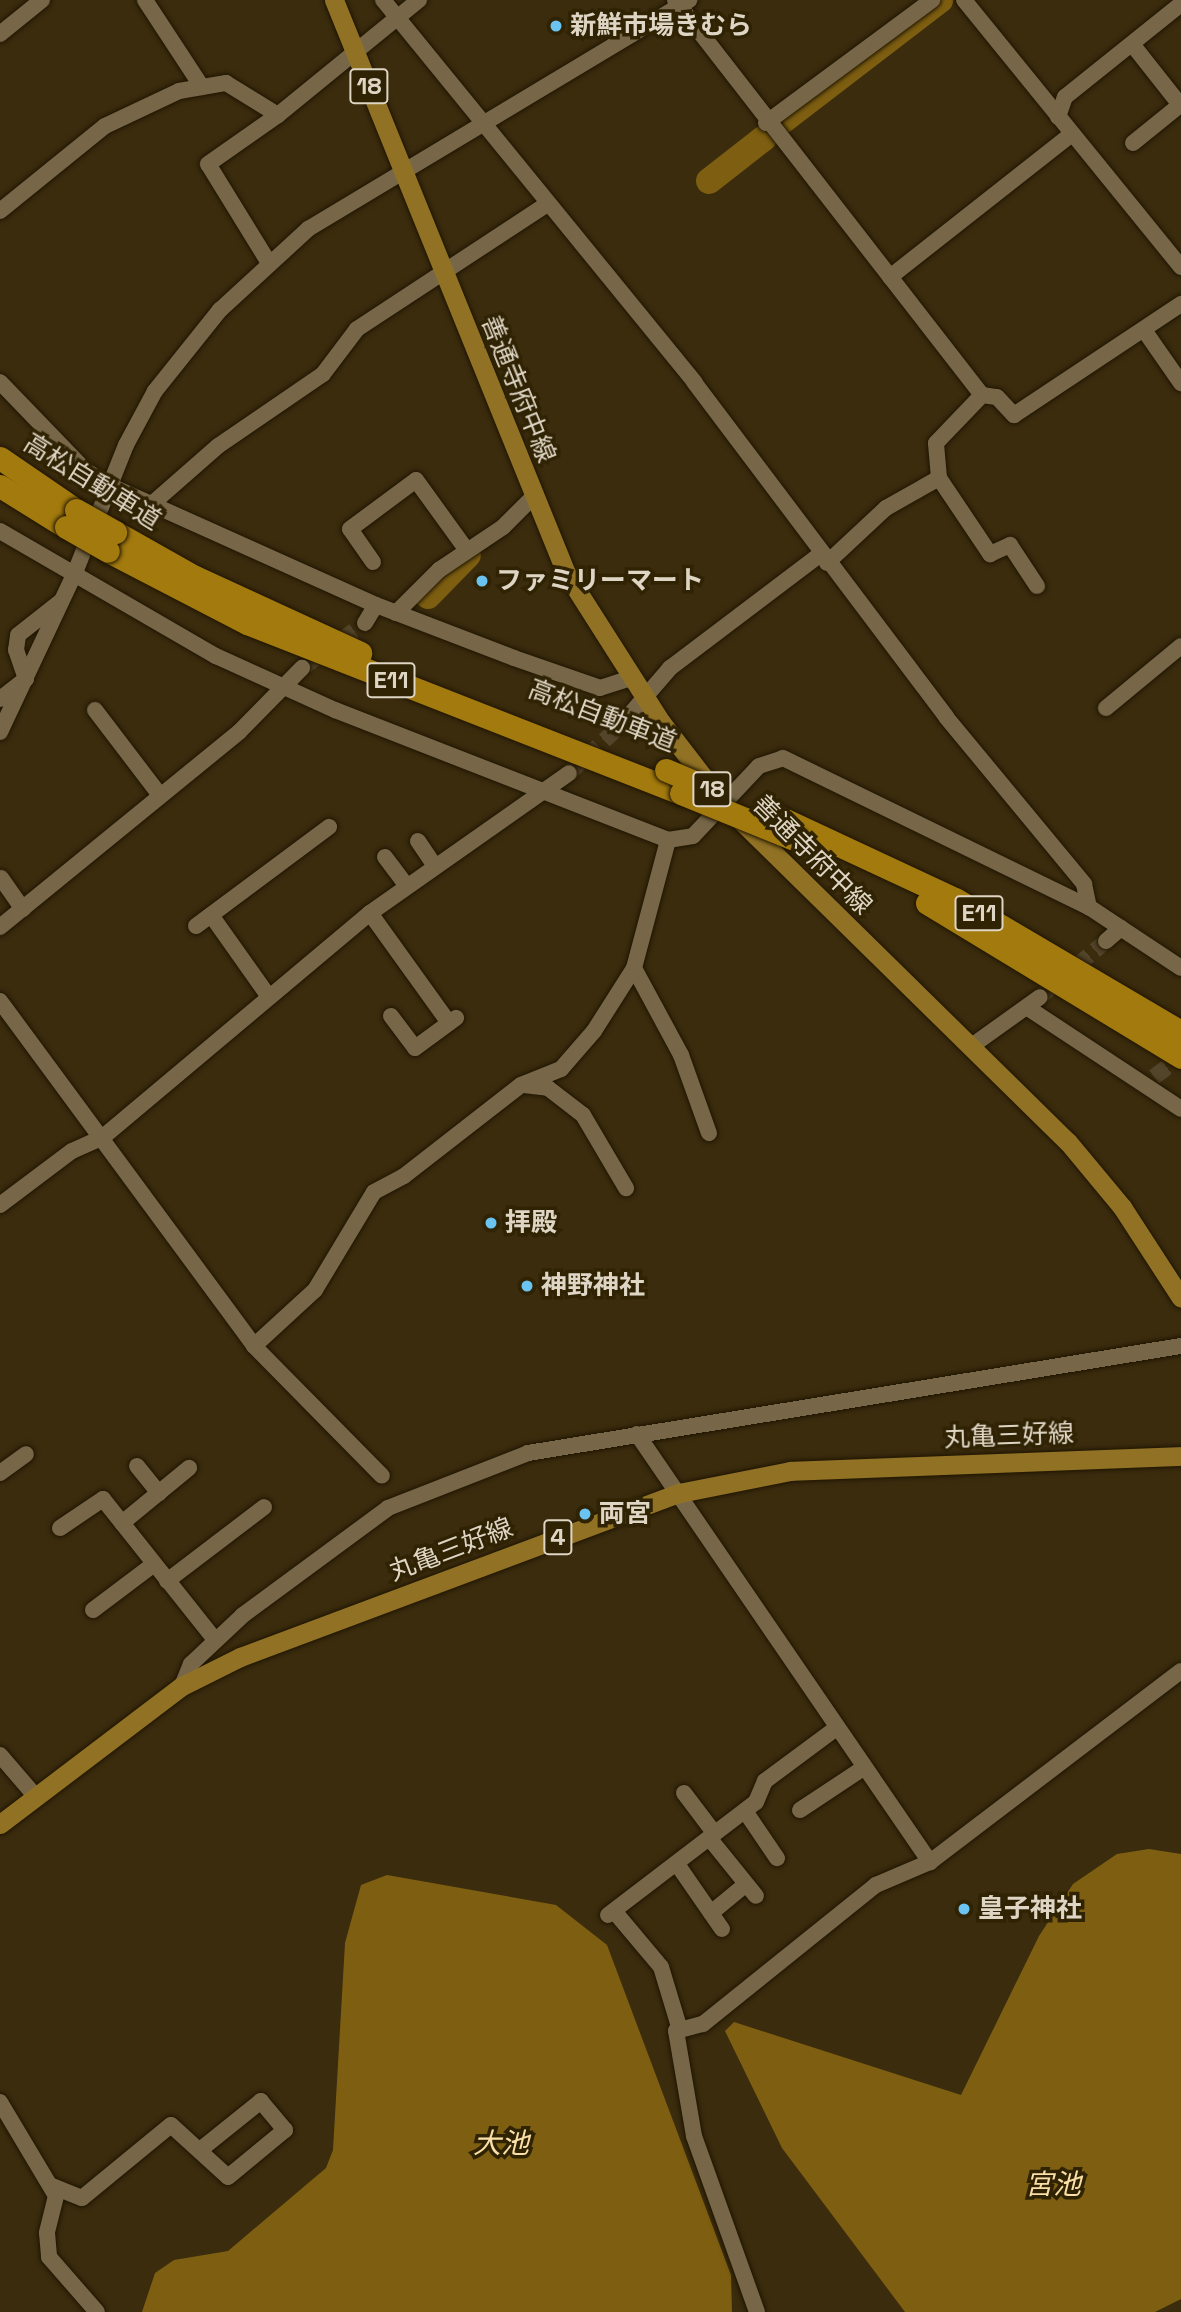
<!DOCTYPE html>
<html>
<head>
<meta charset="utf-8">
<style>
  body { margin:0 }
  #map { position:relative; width:1181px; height:2312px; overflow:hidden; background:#3b2c0e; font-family:"Space Grotesk","Noto Sans JP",sans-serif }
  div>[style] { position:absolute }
  .water>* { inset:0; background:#7e5f11 }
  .river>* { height:26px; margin:-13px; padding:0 13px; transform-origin:13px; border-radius:13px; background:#7e5f11 }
  .minor-tunnel>* { height:16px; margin-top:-8px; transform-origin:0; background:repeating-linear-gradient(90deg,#534529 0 16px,transparent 0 24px) }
  .roads { filter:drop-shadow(0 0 2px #1f1501) drop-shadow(0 0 2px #1f1501) }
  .minor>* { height:16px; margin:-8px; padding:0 8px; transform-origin:8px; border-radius:8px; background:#776748 }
  .major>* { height:19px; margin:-9.5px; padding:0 9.5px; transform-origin:9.5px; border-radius:9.5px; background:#917225 }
  .highway>* { height:23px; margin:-11.5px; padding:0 11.5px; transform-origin:11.5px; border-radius:11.5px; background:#a37a0e }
  .bridges { filter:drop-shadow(0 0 2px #1f1501) drop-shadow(0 0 2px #1f1501) }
  .highway-bridge>* { height:23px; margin:-11.5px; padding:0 11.5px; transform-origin:11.5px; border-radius:11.5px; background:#a37a0e }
  .dots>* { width:19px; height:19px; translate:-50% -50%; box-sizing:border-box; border:4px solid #302304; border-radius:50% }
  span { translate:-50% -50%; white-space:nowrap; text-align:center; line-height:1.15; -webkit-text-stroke:7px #302304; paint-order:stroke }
  .shield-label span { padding:2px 5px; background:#302304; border:2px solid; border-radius:5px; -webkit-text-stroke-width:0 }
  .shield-label { font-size:24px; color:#ded5c4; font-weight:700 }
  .poi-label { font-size:26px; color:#ded5c4; font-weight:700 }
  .left { translate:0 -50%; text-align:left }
  .street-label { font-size:26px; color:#ded5c4 }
  .water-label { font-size:28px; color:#fadfa8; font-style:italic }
</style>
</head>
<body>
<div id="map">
  <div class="water">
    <i style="clip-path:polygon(1149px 1849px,1181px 1854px,1181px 2299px,1155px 2312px,905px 2312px,782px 2148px,725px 2031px,734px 2022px,961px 2095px,1039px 1936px,1073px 1884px,1117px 1854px)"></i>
    <i style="clip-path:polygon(387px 1875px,556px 1905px,607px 1945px,731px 2275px,732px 2312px,142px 2312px,155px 2273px,174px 2260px,228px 2251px,326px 2168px,333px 2150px,345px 1943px,361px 1885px)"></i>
  </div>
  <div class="river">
    <i style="left:776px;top:126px;width:207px;rotate:-37.5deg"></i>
    <i style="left:709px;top:181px;width:70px;rotate:-38deg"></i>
    <i style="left:428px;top:596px;width:57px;rotate:-45.7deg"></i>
  </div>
  <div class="minor-tunnel">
    <i style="left:302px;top:668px;width:77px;rotate:-35.5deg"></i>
    <i style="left:569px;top:773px;width:69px;rotate:-42.7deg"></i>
    <i style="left:1040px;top:997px;width:87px;rotate:-40.3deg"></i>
    <i style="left:1154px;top:1077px;width:34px;rotate:-37deg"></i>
  </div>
  <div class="roads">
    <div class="minor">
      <i style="left:145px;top:0;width:104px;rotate:56.8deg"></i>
      <i style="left:383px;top:0;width:493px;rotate:50.8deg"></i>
      <i style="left:694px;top:382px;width:419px;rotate:53deg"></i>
      <i style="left:946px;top:717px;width:217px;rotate:50.4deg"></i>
      <i style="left:1084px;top:884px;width:24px;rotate:78deg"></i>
      <i style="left:675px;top:0;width:500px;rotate:52.15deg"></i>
      <i style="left:982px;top:395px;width:15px;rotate:8deg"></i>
      <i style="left:997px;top:397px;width:25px;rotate:47deg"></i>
      <i style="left:1014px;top:415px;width:201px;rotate:-33.6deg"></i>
      <i style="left:964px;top:0;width:344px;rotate:50.9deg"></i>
      <i style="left:0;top:34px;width:54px;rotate:-39deg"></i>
      <i style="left:1132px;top:44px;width:79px;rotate:51.7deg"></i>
      <i style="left:1058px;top:117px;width:21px;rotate:-71deg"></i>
      <i style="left:1065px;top:97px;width:149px;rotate:-38.7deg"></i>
      <i style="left:766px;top:123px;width:207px;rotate:-36.5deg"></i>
      <i style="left:1133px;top:143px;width:60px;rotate:-39deg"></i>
      <i style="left:0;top:211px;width:135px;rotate:-39deg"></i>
      <i style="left:105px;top:126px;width:82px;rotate:-25.3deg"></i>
      <i style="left:179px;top:91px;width:48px;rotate:-9.7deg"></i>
      <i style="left:226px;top:83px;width:61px;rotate:31.6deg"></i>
      <i style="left:278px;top:115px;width:182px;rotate:-39.2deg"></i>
      <i style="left:269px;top:263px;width:116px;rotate:-121.6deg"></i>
      <i style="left:208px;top:164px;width:85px;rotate:-35deg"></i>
      <i style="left:890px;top:277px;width:231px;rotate:-38.2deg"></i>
      <i style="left:1144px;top:330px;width:65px;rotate:55.1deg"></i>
      <i style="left:0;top:382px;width:122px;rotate:46deg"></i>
      <i style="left:85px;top:470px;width:31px;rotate:32deg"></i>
      <i style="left:111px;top:486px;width:290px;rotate:24.2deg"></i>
      <i style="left:376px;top:605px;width:148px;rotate:21deg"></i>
      <i style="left:514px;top:658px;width:91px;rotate:19.2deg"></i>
      <i style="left:600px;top:688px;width:33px;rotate:-18deg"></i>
      <i style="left:939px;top:478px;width:92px;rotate:56.1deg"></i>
      <i style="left:990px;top:554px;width:22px;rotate:-24deg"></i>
      <i style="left:1010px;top:545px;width:49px;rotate:56.6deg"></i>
      <i style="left:153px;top:503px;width:86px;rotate:-41.2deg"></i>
      <i style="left:218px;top:446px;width:127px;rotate:-34.4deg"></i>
      <i style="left:323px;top:374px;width:56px;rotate:-52.9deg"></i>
      <i style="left:357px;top:329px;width:226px;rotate:-33.3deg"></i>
      <i style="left:0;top:531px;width:250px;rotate:30.1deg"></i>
      <i style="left:216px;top:656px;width:131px;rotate:24.4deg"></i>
      <i style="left:335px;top:710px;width:357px;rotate:21.3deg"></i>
      <i style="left:668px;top:840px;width:25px;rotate:-9deg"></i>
      <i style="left:693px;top:836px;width:96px;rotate:-46.7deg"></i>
      <i style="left:759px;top:766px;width:25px;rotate:-18deg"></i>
      <i style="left:783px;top:758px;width:340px;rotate:26deg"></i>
      <i style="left:1089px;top:907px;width:110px;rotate:33.5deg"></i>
      <i style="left:373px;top:562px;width:40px;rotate:-124.9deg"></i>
      <i style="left:350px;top:529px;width:82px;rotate:-36.6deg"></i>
      <i style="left:416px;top:480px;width:85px;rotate:54.1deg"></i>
      <i style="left:827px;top:563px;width:81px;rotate:-43deg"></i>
      <i style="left:886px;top:508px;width:61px;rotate:-29.5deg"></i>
      <i style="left:939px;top:478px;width:35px;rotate:-95deg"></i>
      <i style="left:936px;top:443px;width:66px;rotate:-46.2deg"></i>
      <i style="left:396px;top:613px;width:61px;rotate:-45deg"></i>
      <i style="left:439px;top:570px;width:77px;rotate:-33.9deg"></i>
      <i style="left:503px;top:527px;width:42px;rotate:-45deg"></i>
      <i style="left:365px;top:623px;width:21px;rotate:-59deg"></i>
      <i style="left:0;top:699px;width:33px;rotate:-38deg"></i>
      <i style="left:26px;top:679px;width:31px;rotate:-109deg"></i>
      <i style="left:16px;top:650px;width:15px;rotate:-82deg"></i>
      <i style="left:18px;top:635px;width:55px;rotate:-38.3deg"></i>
      <i style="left:1106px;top:708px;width:97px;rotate:-39.6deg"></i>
      <i style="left:95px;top:710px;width:106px;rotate:52.7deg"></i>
      <i style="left:620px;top:726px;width:77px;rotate:-49.2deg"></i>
      <i style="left:670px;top:668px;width:189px;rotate:-37.1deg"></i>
      <i style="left:0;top:732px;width:174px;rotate:-64.8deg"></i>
      <i style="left:74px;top:575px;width:140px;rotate:-68.2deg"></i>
      <i style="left:126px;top:445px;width:61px;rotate:-61.8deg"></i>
      <i style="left:155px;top:391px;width:104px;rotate:-51.3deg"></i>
      <i style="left:220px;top:310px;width:120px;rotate:-42.6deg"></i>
      <i style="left:308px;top:229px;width:445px;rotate:-31deg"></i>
      <i style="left:418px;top:841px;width:30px;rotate:56deg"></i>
      <i style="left:385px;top:857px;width:36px;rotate:53deg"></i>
      <i style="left:1px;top:878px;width:38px;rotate:55deg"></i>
      <i style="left:370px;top:913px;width:135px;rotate:54.3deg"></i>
      <i style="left:211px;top:915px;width:100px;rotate:54.7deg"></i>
      <i style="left:196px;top:926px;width:166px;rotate:-36.7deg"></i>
      <i style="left:0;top:927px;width:308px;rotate:-39.2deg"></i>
      <i style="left:239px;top:732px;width:90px;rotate:-45.5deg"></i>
      <i style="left:1106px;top:941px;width:20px;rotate:-41deg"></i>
      <i style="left:634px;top:968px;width:99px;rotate:61.6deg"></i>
      <i style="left:681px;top:1055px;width:83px;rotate:70.3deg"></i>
      <i style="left:0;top:1001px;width:428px;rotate:53.6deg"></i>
      <i style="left:254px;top:1346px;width:182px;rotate:45.4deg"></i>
      <i style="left:1028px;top:1008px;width:183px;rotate:33.4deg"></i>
      <i style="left:391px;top:1016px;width:40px;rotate:53deg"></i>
      <i style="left:415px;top:1048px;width:51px;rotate:-36.2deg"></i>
      <i style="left:973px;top:1045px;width:82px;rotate:-35.6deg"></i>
      <i style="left:524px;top:1085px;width:24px;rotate:7deg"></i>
      <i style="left:548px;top:1088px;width:44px;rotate:37.6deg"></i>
      <i style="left:583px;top:1115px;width:85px;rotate:59.5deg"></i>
      <i style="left:0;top:1205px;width:90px;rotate:-36.9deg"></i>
      <i style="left:72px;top:1151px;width:34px;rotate:-24deg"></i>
      <i style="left:103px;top:1137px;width:349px;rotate:-40deg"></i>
      <i style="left:370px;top:913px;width:243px;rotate:-35.1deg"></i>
      <i style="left:254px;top:1346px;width:83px;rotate:-42.6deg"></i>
      <i style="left:315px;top:1290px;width:114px;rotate:-59deg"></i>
      <i style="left:374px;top:1192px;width:34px;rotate:-28deg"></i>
      <i style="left:404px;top:1176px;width:148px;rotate:-37.9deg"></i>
      <i style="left:521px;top:1085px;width:43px;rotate:-21.8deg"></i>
      <i style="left:561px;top:1069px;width:50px;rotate:-49deg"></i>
      <i style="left:594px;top:1031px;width:75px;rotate:-57.6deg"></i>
      <i style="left:634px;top:968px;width:132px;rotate:-75.1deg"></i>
      <i style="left:637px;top:1434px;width:519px;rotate:55.61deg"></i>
      <i style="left:137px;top:1466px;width:35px;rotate:51deg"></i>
      <i style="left:0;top:1473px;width:32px;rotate:-36deg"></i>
      <i style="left:122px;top:1523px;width:87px;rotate:-39.4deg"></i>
      <i style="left:60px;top:1528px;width:52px;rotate:-34deg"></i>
      <i style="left:103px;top:1499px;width:180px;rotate:51.5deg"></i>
      <i style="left:167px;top:1581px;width:122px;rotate:-37.3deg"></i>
      <i style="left:93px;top:1610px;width:76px;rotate:-37deg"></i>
      <i style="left:182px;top:1686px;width:24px;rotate:-68deg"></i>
      <i style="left:191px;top:1664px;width:71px;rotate:-43.3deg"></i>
      <i style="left:243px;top:1615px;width:180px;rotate:-36.4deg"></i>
      <i style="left:388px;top:1508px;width:150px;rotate:-21.4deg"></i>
      <i style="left:528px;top:1453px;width:662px;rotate:-9.31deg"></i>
      <i style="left:0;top:1755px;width:57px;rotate:49.3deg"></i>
      <i style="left:684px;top:1793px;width:51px;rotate:52.9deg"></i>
      <i style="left:800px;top:1810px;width:74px;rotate:-33.5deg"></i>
      <i style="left:745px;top:1811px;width:57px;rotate:55.8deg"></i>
      <i style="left:710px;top:1839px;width:73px;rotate:51.1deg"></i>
      <i style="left:677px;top:1864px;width:79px;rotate:55.3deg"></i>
      <i style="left:614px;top:1911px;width:73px;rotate:50deg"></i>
      <i style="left:661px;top:1967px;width:66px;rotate:73.2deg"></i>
      <i style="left:711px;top:1913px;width:45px;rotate:-39.6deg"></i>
      <i style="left:608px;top:1915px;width:186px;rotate:-37.4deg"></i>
      <i style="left:756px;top:1802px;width:23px;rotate:-67deg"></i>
      <i style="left:765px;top:1781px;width:87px;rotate:-36.6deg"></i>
      <i style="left:0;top:2102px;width:109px;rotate:59.2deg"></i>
      <i style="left:56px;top:2196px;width:38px;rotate:104deg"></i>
      <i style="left:47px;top:2233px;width:24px;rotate:85deg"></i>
      <i style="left:49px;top:2257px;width:73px;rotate:48.9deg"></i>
      <i style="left:52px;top:2186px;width:32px;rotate:22deg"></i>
      <i style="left:82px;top:2198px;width:115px;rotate:-39.4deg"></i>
      <i style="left:171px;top:2125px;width:77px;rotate:42.4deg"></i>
      <i style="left:228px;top:2177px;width:74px;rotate:-39.5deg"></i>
      <i style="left:285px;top:2130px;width:38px;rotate:-130deg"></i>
      <i style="left:261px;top:2101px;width:77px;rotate:141.3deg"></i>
      <i style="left:757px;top:2312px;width:187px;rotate:-109.7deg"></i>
      <i style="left:694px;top:2136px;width:107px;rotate:-99.7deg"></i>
      <i style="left:676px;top:2031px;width:28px;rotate:-15deg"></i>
      <i style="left:703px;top:2024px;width:222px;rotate:-38.8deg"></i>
      <i style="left:876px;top:1885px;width:59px;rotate:-23.1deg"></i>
      <i style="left:930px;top:1862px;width:315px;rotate:-37.3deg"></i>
    </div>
    <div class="major">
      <i style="left:334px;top:0;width:618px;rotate:67.96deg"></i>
      <i style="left:566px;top:573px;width:177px;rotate:57.5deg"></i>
      <i style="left:661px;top:722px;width:88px;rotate:52.4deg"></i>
      <i style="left:737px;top:817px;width:464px;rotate:44.5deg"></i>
      <i style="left:1068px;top:1142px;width:85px;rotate:50.3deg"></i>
      <i style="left:1122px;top:1207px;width:108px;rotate:57deg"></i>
      <i style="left:0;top:1824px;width:228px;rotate:-37.2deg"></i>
      <i style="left:182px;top:1686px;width:65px;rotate:-26.6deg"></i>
      <i style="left:240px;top:1657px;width:469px;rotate:-20.5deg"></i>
      <i style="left:679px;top:1493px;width:113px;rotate:-11.2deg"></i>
      <i style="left:790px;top:1471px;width:391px;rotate:-2.2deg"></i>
    </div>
    <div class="highway">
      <i style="left:0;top:458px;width:92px;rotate:34.4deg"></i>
      <i style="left:0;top:486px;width:78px;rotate:31.8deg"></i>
      <i style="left:115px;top:532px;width:92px;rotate:29.4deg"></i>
      <i style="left:195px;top:577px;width:182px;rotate:24.7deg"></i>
      <i style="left:108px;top:551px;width:157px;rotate:27.4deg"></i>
      <i style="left:247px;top:623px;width:466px;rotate:21.4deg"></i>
      <i style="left:766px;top:811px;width:208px;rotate:25deg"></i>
      <i style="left:955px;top:899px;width:262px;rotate:30.5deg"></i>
      <i style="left:927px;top:903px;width:297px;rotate:31.2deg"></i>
    </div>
  </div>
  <div class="bridges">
    <div class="highway-bridge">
      <i style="left:76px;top:510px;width:45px;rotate:29.4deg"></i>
      <i style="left:66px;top:527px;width:48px;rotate:29.7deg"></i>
      <i style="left:666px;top:770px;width:49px;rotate:22.9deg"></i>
      <i style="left:681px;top:793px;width:125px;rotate:22.1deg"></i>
    </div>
  </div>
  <div class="dots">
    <i style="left:556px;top:26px;background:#6bc3f2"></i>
    <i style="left:482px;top:581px;background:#6bc3f2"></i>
    <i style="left:491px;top:1223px;background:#6bc3f2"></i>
    <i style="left:527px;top:1286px;background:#6bc3f2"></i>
    <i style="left:585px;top:1514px;background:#6bc3f2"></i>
    <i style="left:964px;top:1909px;background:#6bc3f2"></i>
  </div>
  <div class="shield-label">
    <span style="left:369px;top:86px">18</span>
    <span style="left:391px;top:680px">E11</span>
    <span style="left:712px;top:789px">18</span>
    <span style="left:979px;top:913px">E11</span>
    <span style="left:558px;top:1537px">4</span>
  </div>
  <div class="poi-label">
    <span class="left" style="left:570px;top:26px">新鮮市場きむら</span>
    <span class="left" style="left:496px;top:581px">ファミリーマート</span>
    <span class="left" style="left:505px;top:1223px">拝殿</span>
    <span class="left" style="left:541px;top:1286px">神野神社</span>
    <span class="left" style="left:599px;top:1514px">両宮</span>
    <span class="left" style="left:978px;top:1909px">皇子神社</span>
  </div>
  <div class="street-label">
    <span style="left:518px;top:389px;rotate:68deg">善通寺府中線</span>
    <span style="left:92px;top:482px;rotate:32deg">高松自動車道</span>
    <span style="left:602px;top:716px;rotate:21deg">高松自動車道</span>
    <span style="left:812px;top:855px;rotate:45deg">善通寺府中線</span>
    <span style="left:1009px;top:1436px;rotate:-2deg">丸亀三好線</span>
    <span style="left:451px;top:1550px;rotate:-21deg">丸亀三好線</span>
  </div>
  <div class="water-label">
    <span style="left:501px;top:2143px">大池</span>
    <span style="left:1053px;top:2184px">宮池</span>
  </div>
</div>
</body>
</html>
